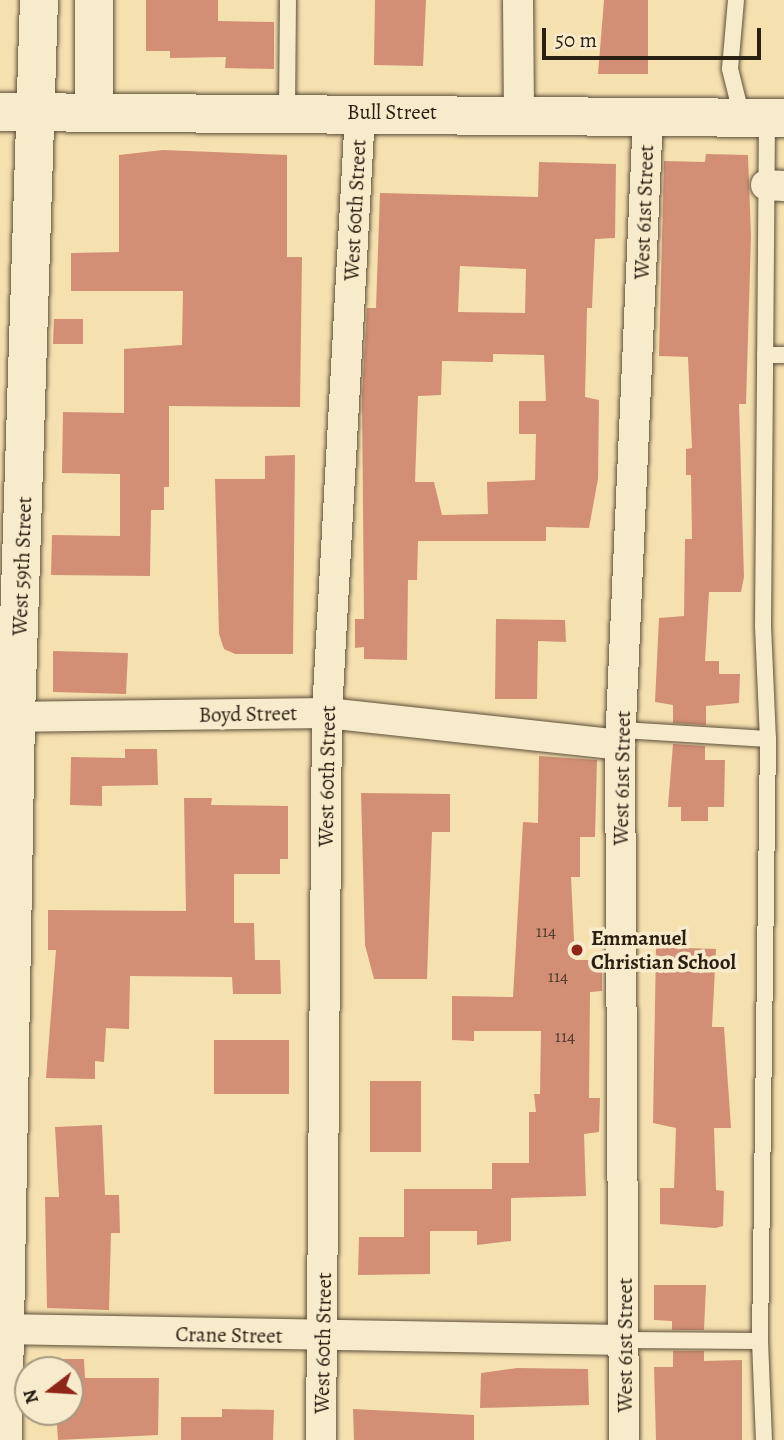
<!DOCTYPE html>
<html>
<head>
<meta charset="utf-8">
<style>
  body { margin:0 }
  #map { position:relative; width:784px; height:1440px; overflow:hidden; background:#f5e0af; font-family:Alegreya,serif }
  div>[style] { position:absolute }
  .building>* { inset:0; background:#d28f76 }
  .roads { filter:drop-shadow(0 0 2px #5d4f3a) drop-shadow(0 0 2px #5d4f3a) }
  .lane>* { height:16px; margin:-8px; padding:0 8px; transform-origin:8px; border-radius:8px; background:#f8ebcb }
  .street>* { height:30px; margin:-15px; padding:0 15px; transform-origin:15px; border-radius:15px; background:#f8ebcb }
  .secondary>* { height:38px; margin:-19px; padding:0 19px; transform-origin:19px; border-radius:19px; background:#f8ebcb }
  .dots>* { width:19px; height:19px; translate:-50% -50%; box-sizing:border-box; border:4px solid #f8ebcb; border-radius:50% }
  span { translate:-50% -50%; white-space:nowrap; text-align:center; line-height:1.15; -webkit-text-stroke:7px #f8ebcb; paint-order:stroke }
  .number-label { font-size:18px; color:#543b2c }
  .number-label span { -webkit-text-stroke-width:0 }
  .street-label { font-size:21px; color:#2a1f13 }
  .poi-label { font-size:21px; color:#2a1f13; font-weight:700 }
  .left { translate:0 -50%; text-align:left }
  .north { position:absolute; left:14px; top:1356px; width:70px; height:70px; box-sizing:border-box; background:#f8ebcb; border:2px solid #a69981; border-radius:50%; rotate:253deg; font-size:19px; font-weight:700; line-height:28px; text-align:center; color:#2a1f13 }
  .north::after { content:''; display:block; margin:auto; width:24px; height:32px; background:#8f2418; clip-path:polygon(50% 0,100% 100%,50% 72%,0 100%) }
  .scale { position:absolute; left:542px; top:28px; width:219px; height:32px; box-sizing:border-box; border:4px solid #2a1f13; border-top:0; padding-left:9px; font-size:21px; line-height:24px; white-space:nowrap; color:#2a1f13; -webkit-text-stroke:5px #f8ebcb; paint-order:stroke }
</style>
</head>
<body>
<div id="map">
  <div class="building">
    <i style="clip-path:polygon(146px 0,218px 0,218px 21px,274px 22px,274px 69px,225px 68px,226px 57px,170px 58px,170px 51px,146px 51px)"></i>
    <i style="clip-path:polygon(375px 0,426px 0,423px 66px,374px 65px)"></i>
    <i style="clip-path:polygon(604px 0,648px 0,648px 74px,598px 74px)"></i>
    <i style="clip-path:polygon(163px 150px,287px 155px,287px 257px,302px 257px,300px 407px,169px 406px,169px 487px,164px 487px,164px 510px,151px 510px,150px 576px,51px 575px,52px 535px,120px 536px,120px 474px,62px 473px,63px 412px,124px 413px,124px 349px,182px 345px,183px 291px,71px 291px,71px 253px,119px 252px,119px 155px)"></i>
    <i style="clip-path:polygon(706px 154px,748px 155px,751px 236px,746px 404px,739px 404px,744px 577px,741px 592px,709px 592px,705px 661px,719px 661px,719px 674px,740px 674px,739px 703px,706px 706px,706px 725px,673px 723px,673px 705px,655px 702px,659px 618px,684px 616px,685px 539px,692px 539px,691px 475px,686px 475px,686px 449px,692px 448px,688px 357px,659px 356px,664px 161px,705px 162px)"></i>
    <i style="clip-path:polygon(evenodd,539px 162px,616px 164px,615px 238px,595px 239px,592px 308px,587px 308px,585px 397px,599px 400px,598px 479px,589px 528px,546px 527px,546px 541px,418px 541px,417px 580px,408px 580px,407px 660px,364px 659px,364px 647px,355px 648px,355px 619px,364px 619px,362px 396px,367px 308px,376px 308px,380px 193px,538px 197px,539px 162px,460px 266px,526px 269px,525px 313px,458px 312px,460px 266px,539px 162px,493px 354px,544px 355px,546px 401px,519px 401px,519px 434px,536px 434px,535px 480px,487px 482px,488px 514px,442px 515px,434px 482px,415px 482px,418px 396px,441px 395px,442px 361px,493px 362px,493px 354px)"></i>
    <i style="clip-path:polygon(54px 319px,83px 319px,83px 344px,53px 344px)"></i>
    <i style="clip-path:polygon(295px 455px,293px 654px,235px 654px,224px 649px,219px 634px,215px 479px,265px 479px,265px 456px)"></i>
    <i style="clip-path:polygon(496px 619px,565px 620px,566px 642px,538px 641px,537px 699px,495px 699px)"></i>
    <i style="clip-path:polygon(53px 651px,128px 653px,126px 694px,53px 692px)"></i>
    <i style="clip-path:polygon(673px 744px,705px 746px,705px 760px,725px 760px,724px 807px,708px 807px,708px 821px,681px 821px,681px 807px,668px 807px)"></i>
    <i style="clip-path:polygon(125px 749px,157px 749px,158px 785px,102px 786px,102px 806px,70px 805px,71px 757px,125px 758px)"></i>
    <i style="clip-path:polygon(539px 756px,597px 760px,595px 837px,580px 837px,580px 877px,571px 877px,575px 960px,602px 960px,602px 991px,590px 992px,589px 1098px,600px 1098px,599px 1132px,584px 1134px,586px 1196px,511px 1198px,511px 1241px,477px 1245px,477px 1231px,430px 1231px,430px 1274px,358px 1275px,359px 1237px,404px 1237px,404px 1189px,492px 1189px,492px 1163px,529px 1163px,529px 1112px,536px 1112px,534px 1094px,540px 1094px,541px 1031px,474px 1031px,474px 1041px,452px 1040px,452px 996px,513px 997px,523px 822px,538px 823px)"></i>
    <i style="clip-path:polygon(361px 793px,450px 794px,450px 832px,432px 832px,427px 979px,374px 979px,365px 945px)"></i>
    <i style="clip-path:polygon(184px 798px,212px 798px,211px 805px,288px 806px,288px 859px,280px 859px,280px 874px,234px 874px,234px 923px,254px 923px,255px 960px,280px 960px,281px 994px,233px 994px,232px 977px,130px 976px,129px 1029px,106px 1028px,104px 1062px,95px 1061px,95px 1079px,46px 1078px,56px 950px,48px 950px,48px 910px,186px 911px)"></i>
    <i style="clip-path:polygon(656px 947px,716px 949px,712px 1027px,724px 1027px,731px 1128px,714px 1128px,716px 1190px,724px 1191px,723px 1226px,715px 1228px,660px 1224px,660px 1188px,674px 1188px,676px 1128px,653px 1123px)"></i>
    <i style="clip-path:polygon(214px 1040px,289px 1040px,289px 1094px,214px 1094px)"></i>
    <i style="clip-path:polygon(370px 1081px,421px 1081px,421px 1152px,370px 1152px)"></i>
    <i style="clip-path:polygon(102px 1125px,105px 1195px,119px 1195px,120px 1233px,111px 1233px,109px 1310px,47px 1308px,45px 1197px,59px 1197px,55px 1127px)"></i>
    <i style="clip-path:polygon(654px 1285px,706px 1285px,704px 1330px,672px 1330px,672px 1321px,654px 1320px)"></i>
    <i style="clip-path:polygon(673px 1351px,704px 1351px,704px 1361px,742px 1360px,742px 1440px,656px 1440px,654px 1367px,673px 1367px)"></i>
    <i style="clip-path:polygon(57px 1359px,84px 1359px,85px 1378px,159px 1378px,158px 1435px,58px 1440px,56px 1412px,70px 1412px,70px 1370px,56px 1370px)"></i>
    <i style="clip-path:polygon(517px 1368px,588px 1369px,589px 1405px,480px 1408px,481px 1373px)"></i>
    <i style="clip-path:polygon(222px 1409px,274px 1410px,273px 1440px,181px 1440px,181px 1417px,222px 1417px)"></i>
    <i style="clip-path:polygon(353px 1409px,474px 1415px,474px 1440px,354px 1440px)"></i>
  </div>
  <div class="roads">
    <div class="lane">
      <i style="left:736px;top:0;width:69px;rotate:95deg"></i>
      <i style="left:730px;top:69px;width:49px;rotate:76deg"></i>
      <i style="left:287px;top:112px;width:112px;rotate:-89.5deg"></i>
      <i style="left:767px;top:118px;width:508px;rotate:90.45deg"></i>
      <i style="left:763px;top:626px;width:113px;rotate:87.5deg"></i>
      <i style="left:765px;top:355px;width:19px"></i>
      <i style="left:622px;top:730px;width:146px;rotate:3.5deg"></i>
      <i style="left:768px;top:739px;width:602px;rotate:90.76deg"></i>
      <i style="left:625px;top:1340px;width:135px;rotate:0.4deg"></i>
      <i style="left:760px;top:1341px;width:99px;rotate:87.7deg"></i>
    </div>
    <div class="street">
      <i style="left:518px;top:0;width:112px;rotate:89.5deg"></i>
      <i style="left:766px;top:185px;width:18px;rotate:3deg"></i>
      <i style="left:0;top:717px;width:327px;rotate:-0.7deg"></i>
      <i style="left:327px;top:713px;width:295px;rotate:6.2deg"></i>
      <i style="left:0;top:1329px;width:625px;rotate:1.01deg"></i>
      <i style="left:321px;top:1440px;width:727px;rotate:-89.53deg"></i>
      <i style="left:327px;top:713px;width:601px;rotate:-86.85deg"></i>
      <i style="left:624px;top:1440px;width:695px;rotate:-90.33deg"></i>
      <i style="left:620px;top:745px;width:629px;rotate:-87.45deg"></i>
    </div>
    <div class="secondary">
      <i style="left:0;top:112px;width:784px;rotate:0.44deg"></i>
      <i style="left:94px;top:112px;width:112px;rotate:-90deg"></i>
      <i style="left:3px;top:1440px;width:724px;rotate:-88.97deg"></i>
      <i style="left:16px;top:716px;width:716px;rotate:-88.16deg"></i>
    </div>
  </div>
  <div class="dots">
    <i style="left:577px;top:950px;background:#8f2418"></i>
  </div>
  <div class="number-label">
    <span style="left:546px;top:931px">114</span>
    <span style="left:558px;top:976px">114</span>
    <span style="left:565px;top:1036px">114</span>
  </div>
  <div class="street-label">
    <span style="left:392px;top:112px">Bull Street</span>
    <span style="left:355px;top:210px;rotate:-87deg">West 60th Street</span>
    <span style="left:644px;top:212px;rotate:-88deg">West 61st Street</span>
    <span style="left:22px;top:566px;rotate:-88deg">West 59th Street</span>
    <span style="left:248px;top:714px;rotate:-1deg">Boyd Street</span>
    <span style="left:327px;top:776px;rotate:-89deg">West 60th Street</span>
    <span style="left:622px;top:778px;rotate:-89deg">West 61st Street</span>
    <span style="left:229px;top:1335px;rotate:1deg">Crane Street</span>
    <span style="left:323px;top:1343px;rotate:-89deg">West 60th Street</span>
    <span style="left:625px;top:1345px;rotate:-90deg">West 61st Street</span>
  </div>
  <div class="poi-label">
    <span class="left" style="left:591px;top:950px">Emmanuel<br>Christian School</span>
  </div>
  <div class="north">N</div>
  <div class="scale">50 m</div>
</div>
</body>
</html>
